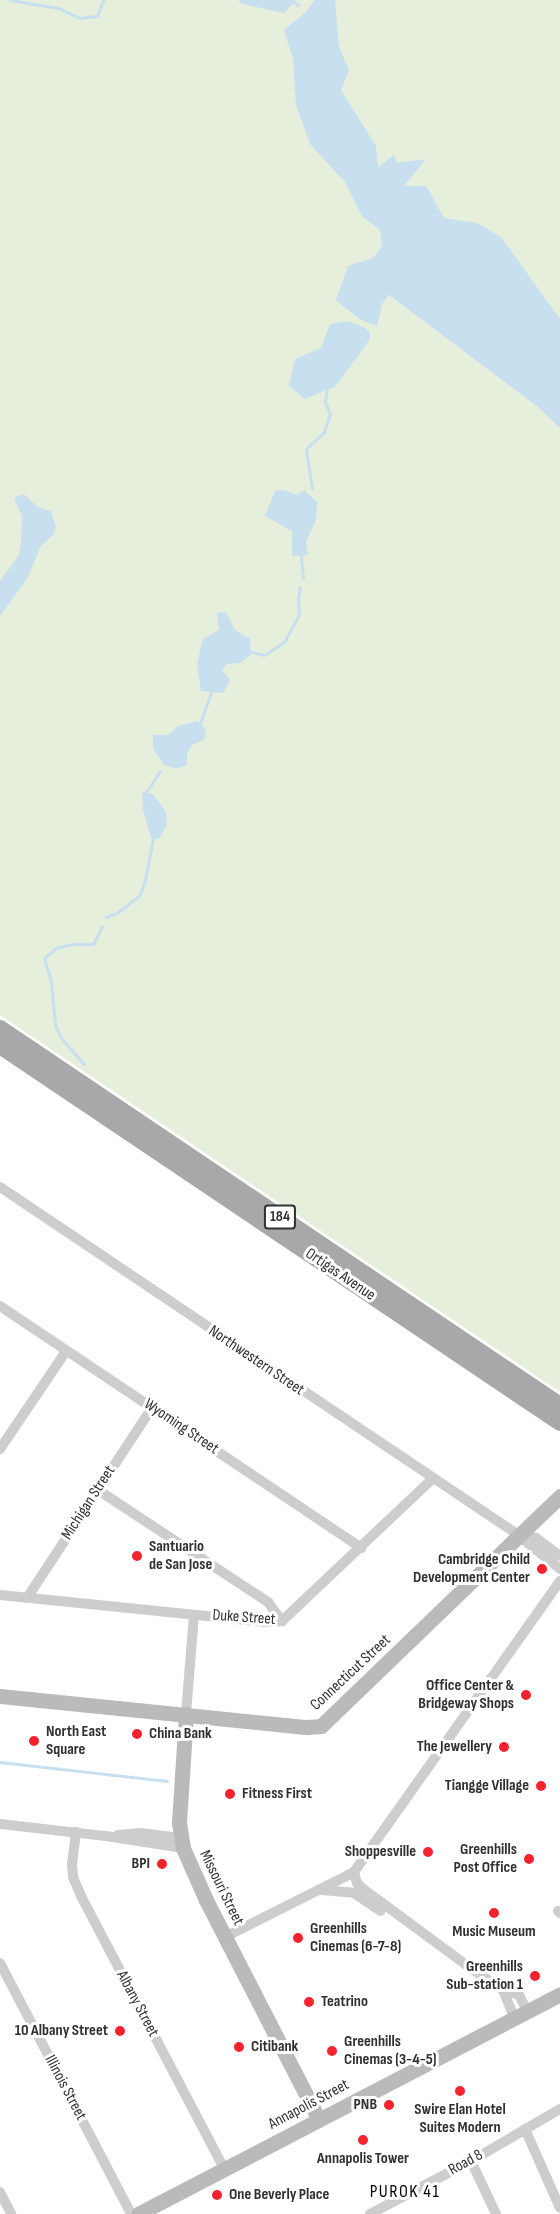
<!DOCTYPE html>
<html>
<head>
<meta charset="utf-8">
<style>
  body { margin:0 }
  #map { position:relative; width:560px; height:2214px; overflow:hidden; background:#fff; font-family:"Sofia Sans Condensed",sans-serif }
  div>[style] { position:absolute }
  .green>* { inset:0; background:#e6eedc }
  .water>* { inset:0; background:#c7dfef }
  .stream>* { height:3px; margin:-1.5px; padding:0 1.5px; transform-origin:1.5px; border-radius:1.5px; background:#c7dfef }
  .street>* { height:10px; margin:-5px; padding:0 5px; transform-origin:5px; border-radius:5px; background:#cdcdcd }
  .secondary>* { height:15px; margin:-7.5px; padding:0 7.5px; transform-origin:7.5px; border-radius:7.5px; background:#bababa }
  .primary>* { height:16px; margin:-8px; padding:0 8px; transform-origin:8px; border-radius:8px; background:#a8a8a8 }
  .dots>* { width:16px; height:16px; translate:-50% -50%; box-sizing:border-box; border:3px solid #fff; border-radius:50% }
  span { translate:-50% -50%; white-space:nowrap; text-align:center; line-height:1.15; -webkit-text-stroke:6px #fff; paint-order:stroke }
  .shield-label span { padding:2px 4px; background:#fff; border:2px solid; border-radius:4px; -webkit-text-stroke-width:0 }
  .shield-label { font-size:15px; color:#303030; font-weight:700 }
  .street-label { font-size:16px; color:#303030 }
  .poi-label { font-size:16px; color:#303030; font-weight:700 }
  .left { translate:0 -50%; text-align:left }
  .right { translate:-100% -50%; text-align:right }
  .neighbourhood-label { font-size:18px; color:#000; letter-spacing:1.5px }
</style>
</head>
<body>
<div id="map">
  <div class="green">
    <i style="clip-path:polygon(0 0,560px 0,560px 1392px,0 1015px)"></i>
  </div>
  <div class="water">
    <i style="clip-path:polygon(238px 0,296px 0,284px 13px,243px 4px)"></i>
    <i style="clip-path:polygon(315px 0,335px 0,339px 47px,349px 70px,341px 90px,376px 146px,378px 167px,394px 155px,397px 163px,426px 159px,404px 186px,426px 186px,444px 218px,477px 223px,501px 237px,560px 319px,560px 428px,538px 407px,389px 295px,382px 304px,377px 326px,361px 320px,336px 300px,348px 266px,373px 258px,382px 246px,380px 230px,362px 216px,345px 182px,310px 144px,296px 105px,293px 58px,284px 30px,306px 12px)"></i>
    <i style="clip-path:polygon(348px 321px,365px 328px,370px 332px,370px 339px,336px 386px,305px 399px,289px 386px,295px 359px,321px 348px,330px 324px)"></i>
    <i style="clip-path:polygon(283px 490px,297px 495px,304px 490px,317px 502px,316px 520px,306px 542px,308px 555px,292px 556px,292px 531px,265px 516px,275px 491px)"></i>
    <i style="clip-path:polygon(23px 494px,38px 507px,51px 511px,56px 527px,53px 535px,41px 546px,27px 579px,0 616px,0 581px,19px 555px,21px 543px,22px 516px,14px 498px)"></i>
    <i style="clip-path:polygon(226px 612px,235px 630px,250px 639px,251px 655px,240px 663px,227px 664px,222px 670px,230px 680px,223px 693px,201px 691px,197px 664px,203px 639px,219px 630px,217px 613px)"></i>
    <i style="clip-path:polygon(198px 721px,206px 730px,204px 740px,192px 745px,187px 754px,187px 765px,176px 769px,164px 765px,153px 749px,153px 735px,168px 735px,178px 726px)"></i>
    <i style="clip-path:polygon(142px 791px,153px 794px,166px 812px,167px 824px,159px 839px,151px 838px,143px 809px)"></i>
  </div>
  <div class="stream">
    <i style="left:10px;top:0;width:49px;rotate:9.5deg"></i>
    <i style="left:58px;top:8px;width:24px;rotate:24deg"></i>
    <i style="left:80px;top:18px;width:17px;rotate:-7deg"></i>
    <i style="left:97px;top:16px;width:17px;rotate:-69deg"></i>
    <i style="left:294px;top:2px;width:5px;rotate:37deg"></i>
    <i style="left:312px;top:488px;width:39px;rotate:-99deg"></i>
    <i style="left:306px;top:449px;width:25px;rotate:-43deg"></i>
    <i style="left:324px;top:432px;width:18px;rotate:-71deg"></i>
    <i style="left:330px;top:415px;width:15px;rotate:-110deg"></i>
    <i style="left:325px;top:401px;width:11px;rotate:-80deg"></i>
    <i style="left:301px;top:556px;width:22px;rotate:85deg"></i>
    <i style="left:251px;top:652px;width:13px;rotate:13deg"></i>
    <i style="left:264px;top:655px;width:24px;rotate:-33deg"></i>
    <i style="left:284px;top:642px;width:31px;rotate:-61deg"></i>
    <i style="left:299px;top:615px;width:16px;rotate:-94deg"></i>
    <i style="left:298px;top:599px;width:12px;rotate:-81deg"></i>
    <i style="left:200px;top:723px;width:33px;rotate:-70deg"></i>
    <i style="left:146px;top:792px;width:25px;rotate:-56deg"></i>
    <i style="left:106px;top:917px;width:12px;rotate:-20deg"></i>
    <i style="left:117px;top:913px;width:28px;rotate:-38deg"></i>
    <i style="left:139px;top:896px;width:17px;rotate:-69deg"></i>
    <i style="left:145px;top:880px;width:43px;rotate:-79.2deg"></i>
    <i style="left:84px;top:1064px;width:31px;rotate:-132deg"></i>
    <i style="left:63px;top:1041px;width:18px;rotate:-117deg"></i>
    <i style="left:55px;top:1025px;width:44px;rotate:-95.2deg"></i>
    <i style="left:51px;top:981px;width:24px;rotate:-107deg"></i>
    <i style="left:44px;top:958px;width:16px;rotate:-40deg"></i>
    <i style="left:56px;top:948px;width:16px;rotate:-14deg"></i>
    <i style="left:72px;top:944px;width:21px"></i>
    <i style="left:93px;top:944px;width:20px;rotate:-63deg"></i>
    <i style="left:0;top:1762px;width:168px;rotate:6.5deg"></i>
  </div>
  <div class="street">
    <i style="left:0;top:1187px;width:619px;rotate:33.87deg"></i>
    <i style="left:514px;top:1532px;width:59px;rotate:38.8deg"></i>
    <i style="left:0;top:1306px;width:435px;rotate:33.8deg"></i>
    <i style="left:0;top:1449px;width:118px;rotate:-56deg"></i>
    <i style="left:98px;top:1490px;width:204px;rotate:33.4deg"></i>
    <i style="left:268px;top:1602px;width:24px;rotate:54deg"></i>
    <i style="left:517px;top:1533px;width:20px;rotate:15deg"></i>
    <i style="left:536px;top:1538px;width:30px;rotate:37deg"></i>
    <i style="left:0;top:1595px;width:269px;rotate:5.8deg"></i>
    <i style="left:268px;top:1622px;width:14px;rotate:-4deg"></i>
    <i style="left:282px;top:1621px;width:207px;rotate:-43.4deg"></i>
    <i style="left:27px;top:1598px;width:227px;rotate:-56.7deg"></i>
    <i style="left:186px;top:1714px;width:99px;rotate:-85.4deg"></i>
    <i style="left:0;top:1824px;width:107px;rotate:6.5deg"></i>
    <i style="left:106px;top:1836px;width:78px;rotate:8.9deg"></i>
    <i style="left:76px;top:1832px;width:33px;rotate:97deg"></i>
    <i style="left:72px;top:1865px;width:12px;rotate:85deg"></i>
    <i style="left:73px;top:1877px;width:21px;rotate:67deg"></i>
    <i style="left:81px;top:1896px;width:310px;rotate:62.3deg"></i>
    <i style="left:118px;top:1835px;width:22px;rotate:-5deg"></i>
    <i style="left:140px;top:1833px;width:41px;rotate:7deg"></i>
    <i style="left:354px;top:1872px;width:11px;rotate:75deg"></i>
    <i style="left:357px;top:1883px;width:7px;rotate:45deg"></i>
    <i style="left:362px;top:1888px;width:133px;rotate:36.4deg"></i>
    <i style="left:469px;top:1967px;width:41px;rotate:34.1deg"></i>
    <i style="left:503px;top:1990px;width:17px;rotate:17deg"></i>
    <i style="left:519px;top:1995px;width:18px;rotate:63deg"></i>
    <i style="left:322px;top:1890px;width:32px;rotate:5deg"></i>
    <i style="left:354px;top:1893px;width:32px;rotate:34deg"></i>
    <i style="left:558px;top:1911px;width:3px;rotate:45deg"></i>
    <i style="left:225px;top:1937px;width:144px;rotate:-26.7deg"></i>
    <i style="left:354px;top:1872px;width:357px;rotate:-54.7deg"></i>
    <i style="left:0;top:1963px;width:283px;rotate:62.4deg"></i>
    <i style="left:503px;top:1990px;width:29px;rotate:68deg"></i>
    <i style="left:525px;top:2129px;width:86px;rotate:66.1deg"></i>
    <i style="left:471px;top:2161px;width:59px;rotate:64.7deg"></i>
    <i style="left:0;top:2192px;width:25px;rotate:63deg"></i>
    <i style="left:370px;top:2214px;width:114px;rotate:-27.7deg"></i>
    <i style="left:471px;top:2161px;width:103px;rotate:-30.3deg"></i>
  </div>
  <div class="secondary">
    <i style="left:0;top:1696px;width:309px;rotate:5.8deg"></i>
    <i style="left:307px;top:1727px;width:14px;rotate:-4deg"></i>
    <i style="left:321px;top:1726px;width:332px;rotate:-43.9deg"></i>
    <i style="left:186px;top:1714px;width:109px;rotate:93.7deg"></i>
    <i style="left:179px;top:1823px;width:25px;rotate:81deg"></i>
    <i style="left:183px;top:1848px;width:57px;rotate:66.1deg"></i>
    <i style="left:206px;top:1900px;width:247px;rotate:62.8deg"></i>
    <i style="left:138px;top:2214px;width:476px;rotate:-27.5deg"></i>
  </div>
  <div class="primary">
    <i style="left:0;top:1028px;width:675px;rotate:33.95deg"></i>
    <i style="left:0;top:1046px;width:675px;rotate:33.95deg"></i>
  </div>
  <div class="dots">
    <i style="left:137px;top:1556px;background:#f6232f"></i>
    <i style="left:542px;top:1569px;background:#f6232f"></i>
    <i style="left:526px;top:1695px;background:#f6232f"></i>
    <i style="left:137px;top:1734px;background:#f6232f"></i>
    <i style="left:34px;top:1741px;background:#f6232f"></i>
    <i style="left:504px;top:1747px;background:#f6232f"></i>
    <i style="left:541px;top:1786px;background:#f6232f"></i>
    <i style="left:230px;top:1794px;background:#f6232f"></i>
    <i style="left:428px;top:1852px;background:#f6232f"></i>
    <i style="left:529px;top:1859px;background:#f6232f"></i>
    <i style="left:162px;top:1864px;background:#f6232f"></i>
    <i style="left:494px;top:1913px;background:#f6232f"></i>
    <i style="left:298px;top:1938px;background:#f6232f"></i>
    <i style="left:535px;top:1976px;background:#f6232f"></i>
    <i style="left:309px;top:2002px;background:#f6232f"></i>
    <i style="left:120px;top:2031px;background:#f6232f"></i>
    <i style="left:239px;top:2047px;background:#f6232f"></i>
    <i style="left:332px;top:2051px;background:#f6232f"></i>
    <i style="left:460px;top:2091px;background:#f6232f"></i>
    <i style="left:389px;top:2105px;background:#f6232f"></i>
    <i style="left:363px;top:2140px;background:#f6232f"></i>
    <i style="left:217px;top:2195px;background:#f6232f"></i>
  </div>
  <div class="shield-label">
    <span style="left:280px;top:1217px">184</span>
  </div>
  <div class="street-label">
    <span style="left:340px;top:1275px;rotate:34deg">Ortigas Avenue</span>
    <span style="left:256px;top:1361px;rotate:34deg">Northwestern Street</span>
    <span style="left:181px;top:1427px;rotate:34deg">Wyoming Street</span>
    <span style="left:89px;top:1503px;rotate:-57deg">Michigan Street</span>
    <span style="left:244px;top:1618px;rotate:4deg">Duke Street</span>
    <span style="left:351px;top:1673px;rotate:-43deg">Connecticut Street</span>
    <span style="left:221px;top:1888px;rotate:64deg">Missouri Street</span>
    <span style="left:137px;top:2004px;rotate:62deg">Albany Street</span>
    <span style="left:65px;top:2088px;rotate:62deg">Illinois Street</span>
    <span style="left:309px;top:2105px;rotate:-28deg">Annapolis Street</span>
    <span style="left:466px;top:2163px;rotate:-29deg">Road 8</span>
  </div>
  <div class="poi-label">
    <span class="left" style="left:149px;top:1556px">Santuario<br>de San Jose</span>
    <span class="right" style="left:530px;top:1569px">Cambridge Child<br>Development Center</span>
    <span class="right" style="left:514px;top:1695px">Office Center &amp;<br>Bridgeway Shops</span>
    <span class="left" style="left:46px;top:1741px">North East<br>Square</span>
    <span class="left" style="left:149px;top:1734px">China Bank</span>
    <span class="right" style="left:492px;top:1747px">The Jewellery</span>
    <span class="right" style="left:529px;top:1786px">Tiangge Village</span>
    <span class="left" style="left:242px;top:1794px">Fitness First</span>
    <span class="right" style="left:517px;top:1859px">Greenhills<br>Post Office</span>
    <span class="right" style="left:416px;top:1852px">Shoppesville</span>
    <span class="right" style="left:150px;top:1864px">BPI</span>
    <span class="left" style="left:310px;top:1938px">Greenhills<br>Cinemas (6-7-8)</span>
    <span style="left:494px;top:1932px">Music Museum</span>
    <span class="right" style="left:523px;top:1976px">Greenhills<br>Sub-station 1</span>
    <span class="left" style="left:321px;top:2002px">Teatrino</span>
    <span class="right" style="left:108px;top:2031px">10 Albany Street</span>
    <span class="left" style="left:344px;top:2051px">Greenhills<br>Cinemas (3-4-5)</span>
    <span class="left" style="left:251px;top:2047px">Citibank</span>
    <span class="right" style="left:377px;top:2105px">PNB</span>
    <span style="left:460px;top:2119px">Swire Elan Hotel<br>Suites Modern</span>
    <span style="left:363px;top:2159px">Annapolis Tower</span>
    <span class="left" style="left:229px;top:2195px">One Beverly Place</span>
  </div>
  <div class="neighbourhood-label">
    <span style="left:405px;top:2192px">PUROK 41</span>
  </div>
</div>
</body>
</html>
